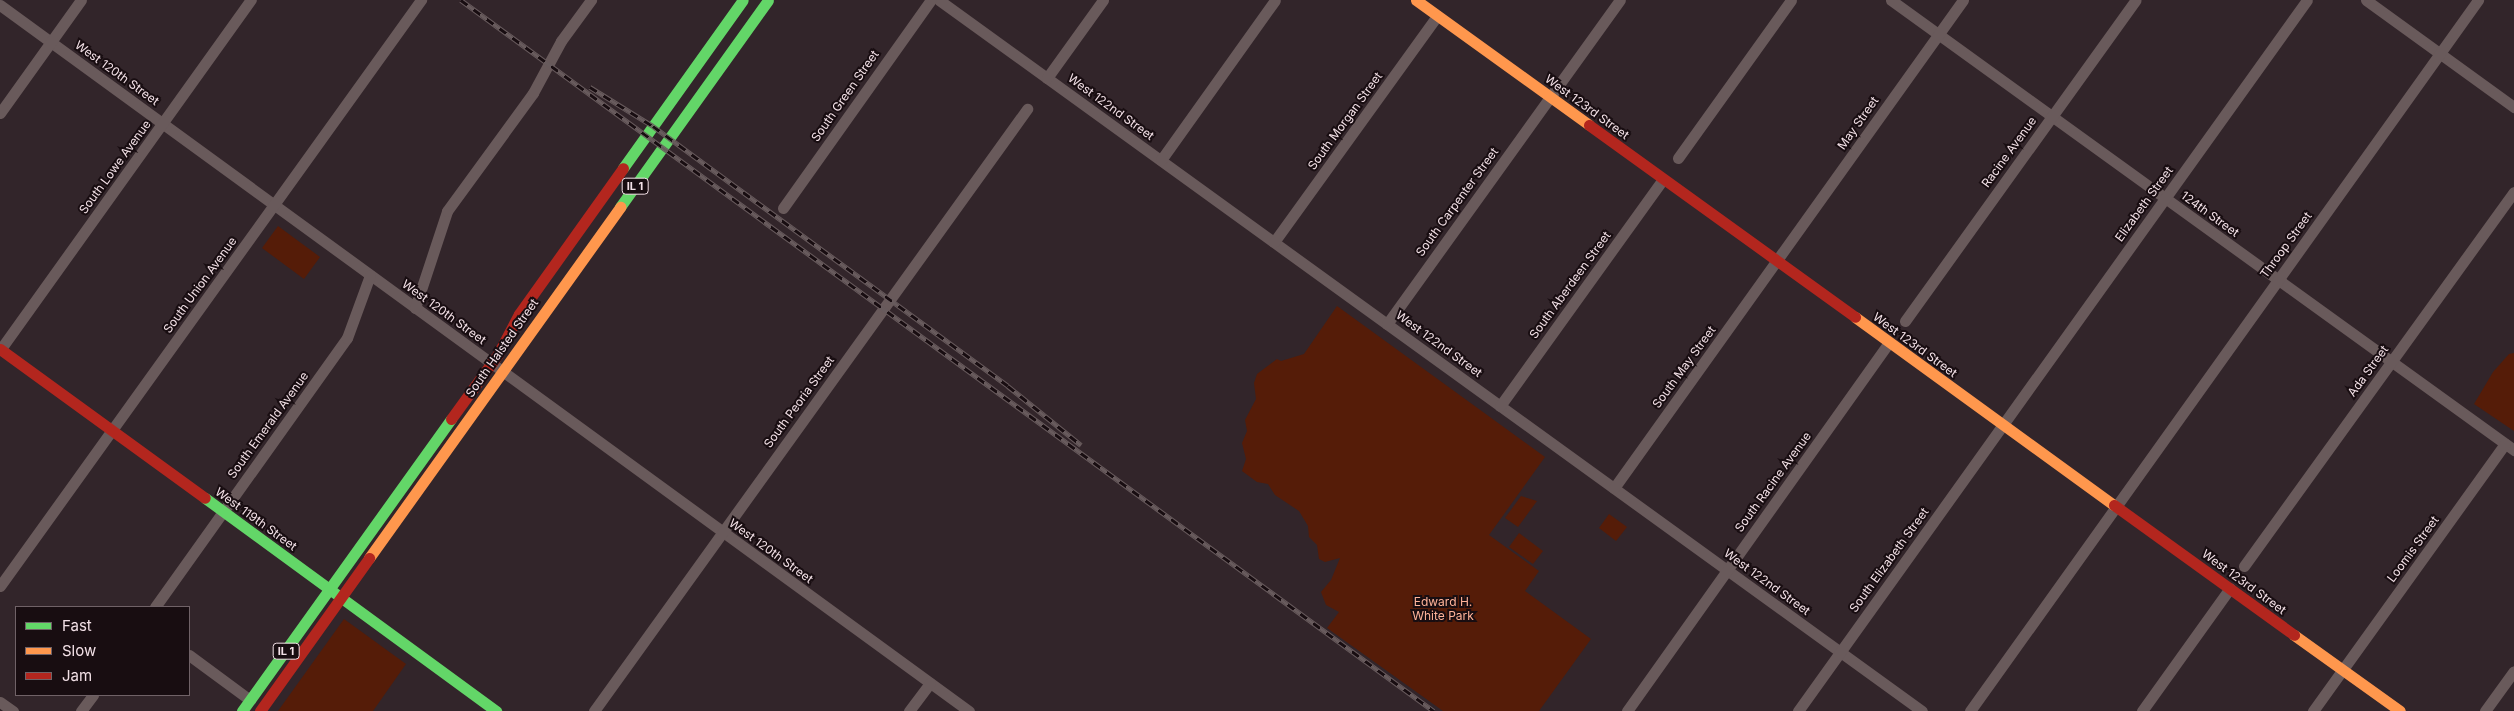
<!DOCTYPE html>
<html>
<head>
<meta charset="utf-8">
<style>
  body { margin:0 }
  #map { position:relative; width:2514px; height:711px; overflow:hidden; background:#32252a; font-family:Inter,sans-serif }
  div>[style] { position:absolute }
  .green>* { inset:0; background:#551c08 }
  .street>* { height:11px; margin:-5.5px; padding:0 5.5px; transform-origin:5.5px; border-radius:5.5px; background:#695a5b }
  .fast>* { height:11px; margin:-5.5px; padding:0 5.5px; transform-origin:5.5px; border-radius:5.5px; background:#63d668 }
  .slow>* { height:11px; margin:-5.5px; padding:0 5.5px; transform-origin:5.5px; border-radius:5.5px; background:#ff974d }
  .jam>* { height:11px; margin:-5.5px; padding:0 5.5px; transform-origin:5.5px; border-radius:5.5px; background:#b3261e }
  .rail>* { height:4.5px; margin-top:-2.25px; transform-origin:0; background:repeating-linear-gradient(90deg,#180d11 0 8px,#685b5d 0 16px); box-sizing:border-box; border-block:1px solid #685b5d }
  span { translate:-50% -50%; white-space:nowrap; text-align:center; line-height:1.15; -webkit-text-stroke:4px #180d11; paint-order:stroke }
  .shield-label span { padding:1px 4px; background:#180d11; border:1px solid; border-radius:4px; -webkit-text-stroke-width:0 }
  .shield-label { font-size:11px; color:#f3e1e7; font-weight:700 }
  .street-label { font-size:12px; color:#f3e1e7 }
  .park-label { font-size:12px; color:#ffb399 }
  .legend { position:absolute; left:15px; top:606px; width:175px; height:90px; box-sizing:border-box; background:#180d11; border:1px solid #706267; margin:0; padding:6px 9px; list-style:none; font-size:15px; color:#f3e1e7 }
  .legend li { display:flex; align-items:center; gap:10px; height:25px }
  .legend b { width:25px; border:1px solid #706267 }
</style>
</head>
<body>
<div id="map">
  <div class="green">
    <i style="clip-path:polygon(278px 226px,320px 257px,304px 279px,262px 248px)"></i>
    <i style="clip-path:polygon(1337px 306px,1545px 457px,1489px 535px,1539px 571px,1525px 591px,1591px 639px,1539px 711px,1443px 711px,1327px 628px,1339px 612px,1326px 605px,1321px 592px,1331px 580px,1340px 558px,1325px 562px,1319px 559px,1317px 545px,1309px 537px,1308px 526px,1299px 511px,1275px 495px,1268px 484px,1257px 482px,1242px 471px,1246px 459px,1242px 443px,1247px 431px,1245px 420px,1256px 399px,1254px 383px,1257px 374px,1277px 359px,1281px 361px,1304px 354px)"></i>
    <i style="clip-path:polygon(2514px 353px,2514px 431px,2474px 404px,2493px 372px,2509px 354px)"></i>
    <i style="clip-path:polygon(1521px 496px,1537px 501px,1518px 527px,1505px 518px)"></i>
    <i style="clip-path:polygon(1609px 514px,1627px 527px,1616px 541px,1599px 528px)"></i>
    <i style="clip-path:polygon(1519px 533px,1543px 551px,1533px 564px,1509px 547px)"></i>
    <i style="clip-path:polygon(344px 619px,406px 664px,373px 711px,278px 711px)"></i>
  </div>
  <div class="street">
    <i style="left:939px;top:0;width:1213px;rotate:35.88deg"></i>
    <i style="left:1891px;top:0;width:769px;rotate:35.84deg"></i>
    <i style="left:2366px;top:0;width:183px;rotate:35.9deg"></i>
    <i style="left:0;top:5px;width:1199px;rotate:36.08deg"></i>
    <i style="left:1047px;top:78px;width:96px;rotate:-54.3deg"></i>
    <i style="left:0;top:113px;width:139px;rotate:-54.4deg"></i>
    <i style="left:1678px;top:158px;width:194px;rotate:-54.4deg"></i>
    <i style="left:1161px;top:160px;width:196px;rotate:-54.5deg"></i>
    <i style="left:783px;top:208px;width:255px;rotate:-54.6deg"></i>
    <i style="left:1274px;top:242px;width:279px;rotate:-54.2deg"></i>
    <i style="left:415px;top:308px;width:102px;rotate:-71.7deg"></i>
    <i style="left:447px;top:211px;width:146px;rotate:-53.9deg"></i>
    <i style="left:533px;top:93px;width:59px;rotate:-61.7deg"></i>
    <i style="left:561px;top:41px;width:51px;rotate:-53.8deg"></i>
    <i style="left:1905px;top:321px;width:395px;rotate:-54.3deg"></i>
    <i style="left:1387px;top:324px;width:399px;rotate:-54.3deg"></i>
    <i style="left:0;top:350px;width:431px;rotate:-54.4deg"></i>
    <i style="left:1500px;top:406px;width:279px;rotate:-54.3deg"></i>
    <i style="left:1614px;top:488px;width:600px;rotate:-54.43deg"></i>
    <i style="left:2244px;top:566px;width:461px;rotate:-54.2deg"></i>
    <i style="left:0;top:586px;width:722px;rotate:-54.31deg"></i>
    <i style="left:155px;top:607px;width:330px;rotate:-54.5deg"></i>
    <i style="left:347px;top:338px;width:67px;rotate:-69.9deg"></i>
    <i style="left:189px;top:655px;width:76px;rotate:36.4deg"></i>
    <i style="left:0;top:702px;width:16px;rotate:35deg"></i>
    <i style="left:81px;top:711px;width:20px;rotate:-53deg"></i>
    <i style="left:594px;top:711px;width:742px;rotate:-54.27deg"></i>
    <i style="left:909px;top:711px;width:35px;rotate:-53deg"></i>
    <i style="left:1627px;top:711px;width:452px;rotate:-54.6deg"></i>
    <i style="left:1798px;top:711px;width:874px;rotate:-54.4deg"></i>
    <i style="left:1970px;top:711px;width:874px;rotate:-54.45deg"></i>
    <i style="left:2142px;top:711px;width:151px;rotate:-54.4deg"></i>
    <i style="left:2313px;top:711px;width:329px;rotate:-54.3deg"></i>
    <i style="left:2485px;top:711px;width:49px;rotate:-54.1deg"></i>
  </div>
  <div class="fast">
    <i style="left:623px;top:168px;width:206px;rotate:-54.5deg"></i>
    <i style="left:620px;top:207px;width:254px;rotate:-54.4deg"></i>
    <i style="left:205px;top:498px;width:361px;rotate:36.2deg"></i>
    <i style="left:242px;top:711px;width:359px;rotate:-54.4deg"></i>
  </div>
  <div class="slow">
    <i style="left:1416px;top:0;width:213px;rotate:35.8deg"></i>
    <i style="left:1855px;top:317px;width:320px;rotate:36deg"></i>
    <i style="left:369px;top:558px;width:432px;rotate:-54.4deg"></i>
    <i style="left:2294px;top:635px;width:130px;rotate:35.6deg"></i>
  </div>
  <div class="jam">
    <i style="left:1589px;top:125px;width:328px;rotate:35.8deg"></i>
    <i style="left:0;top:349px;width:253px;rotate:36deg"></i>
    <i style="left:451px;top:419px;width:80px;rotate:-54.1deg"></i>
    <i style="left:498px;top:354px;width:45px;rotate:-62.3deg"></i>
    <i style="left:519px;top:314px;width:179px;rotate:-54.5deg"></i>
    <i style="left:2114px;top:505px;width:222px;rotate:35.8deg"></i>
    <i style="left:260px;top:711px;width:188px;rotate:-54.5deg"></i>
  </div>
  <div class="rail">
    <i style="left:461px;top:0;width:1205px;rotate:36.16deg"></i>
    <i style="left:590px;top:87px;width:74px;rotate:31.8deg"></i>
    <i style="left:653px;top:126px;width:440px;rotate:36.2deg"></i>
    <i style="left:1008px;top:386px;width:94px;rotate:38.9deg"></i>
  </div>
  <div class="shield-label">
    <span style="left:635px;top:186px">IL 1</span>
    <span style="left:286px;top:651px">IL 1</span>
  </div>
  <div class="street-label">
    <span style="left:117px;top:73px;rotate:36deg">West 120th Street</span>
    <span style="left:845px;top:96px;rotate:-55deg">South Green Street</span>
    <span style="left:1111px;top:107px;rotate:36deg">West 122nd Street</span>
    <span style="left:1587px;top:107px;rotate:36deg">West 123rd Street</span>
    <span style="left:1345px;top:121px;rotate:-54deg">South Morgan Street</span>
    <span style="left:1858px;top:123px;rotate:-55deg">May Street</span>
    <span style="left:2009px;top:152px;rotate:-54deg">Racine Avenue</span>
    <span style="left:115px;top:167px;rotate:-54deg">South Lowe Avenue</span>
    <span style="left:1457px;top:202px;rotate:-54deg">South Carpenter Street</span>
    <span style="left:2144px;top:204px;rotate:-54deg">Elizabeth Street</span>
    <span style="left:2210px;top:214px;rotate:36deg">124th Street</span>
    <span style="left:2286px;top:245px;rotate:-54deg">Throop Street</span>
    <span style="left:200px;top:285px;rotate:-54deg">South Union Avenue</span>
    <span style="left:1570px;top:285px;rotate:-54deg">South Aberdeen Street</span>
    <span style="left:444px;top:312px;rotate:36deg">West 120th Street</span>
    <span style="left:1439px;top:344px;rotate:36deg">West 122nd Street</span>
    <span style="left:1915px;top:345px;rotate:36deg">West 123rd Street</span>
    <span style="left:502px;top:348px;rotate:-55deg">South Halsted Street</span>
    <span style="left:1684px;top:367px;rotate:-54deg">South May Street</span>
    <span style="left:2368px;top:371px;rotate:-54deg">Ada Street</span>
    <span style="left:799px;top:402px;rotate:-54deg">South Peoria Street</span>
    <span style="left:268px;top:425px;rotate:-54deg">South Emerald Avenue</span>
    <span style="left:1773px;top:482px;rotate:-54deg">South Racine Avenue</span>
    <span style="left:256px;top:519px;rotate:36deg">West 119th Street</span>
    <span style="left:2413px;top:549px;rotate:-54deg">Loomis Street</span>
    <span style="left:771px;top:551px;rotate:36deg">West 120th Street</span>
    <span style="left:1889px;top:560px;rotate:-54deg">South Elizabeth Street</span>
    <span style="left:1767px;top:582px;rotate:36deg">West 122nd Street</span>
    <span style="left:2244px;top:582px;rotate:36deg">West 123rd Street</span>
  </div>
  <div class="park-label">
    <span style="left:1443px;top:609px">Edward H.<br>White Park</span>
  </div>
  <ul class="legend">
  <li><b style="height:6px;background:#63d668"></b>Fast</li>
  <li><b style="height:6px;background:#ff974d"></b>Slow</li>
  <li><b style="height:6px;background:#b3261e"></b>Jam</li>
  </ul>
</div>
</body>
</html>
